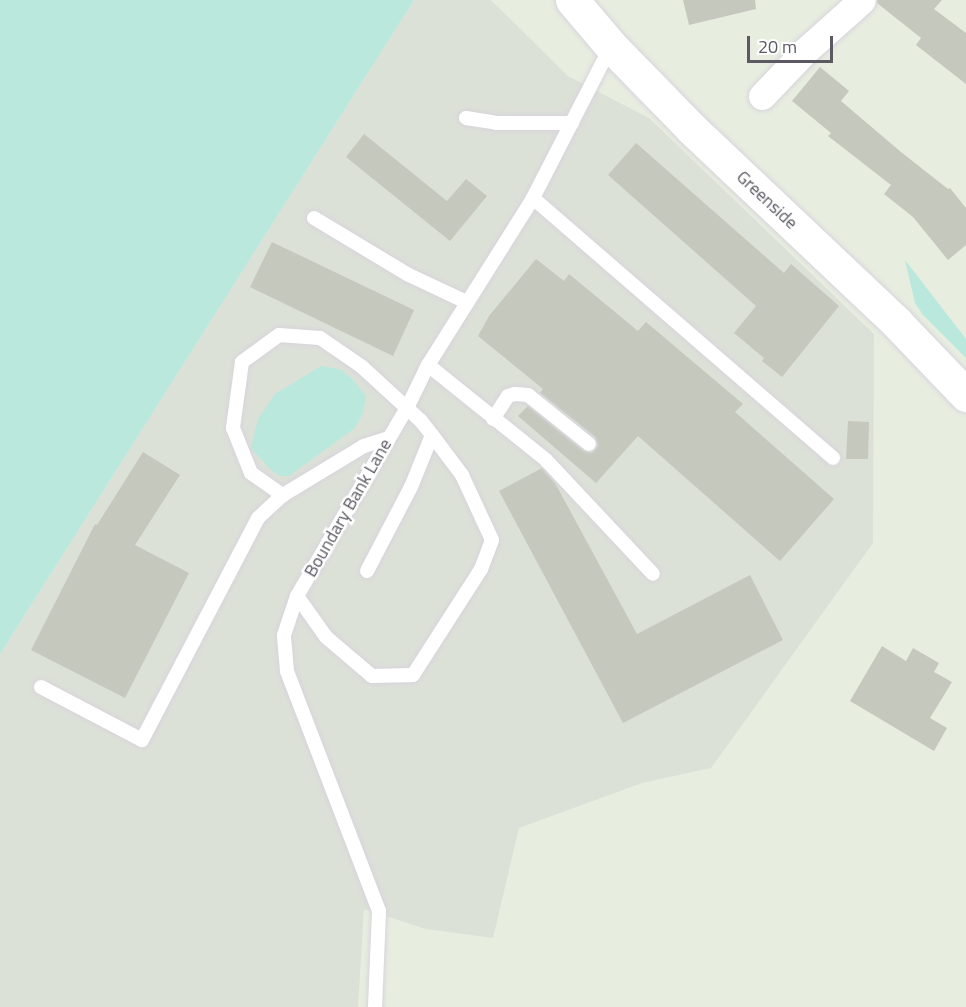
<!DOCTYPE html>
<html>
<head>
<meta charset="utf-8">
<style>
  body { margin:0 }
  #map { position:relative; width:966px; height:1007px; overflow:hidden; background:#e7eee0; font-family:"Titillium Web",sans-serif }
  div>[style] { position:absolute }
  .industrial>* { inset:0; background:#dce1d8 }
  .green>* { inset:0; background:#bae8dd }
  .building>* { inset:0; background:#c4c8bd }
  .roads { filter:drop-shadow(0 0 2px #d7d4dc) drop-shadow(0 0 2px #d7d4dc) }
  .service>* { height:14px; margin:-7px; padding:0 7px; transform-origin:7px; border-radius:7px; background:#fff }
  .minor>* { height:27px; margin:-13.5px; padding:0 13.5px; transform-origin:13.5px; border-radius:13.5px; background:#fff }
  .tertiary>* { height:33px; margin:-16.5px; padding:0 16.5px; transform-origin:16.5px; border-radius:16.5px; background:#fff }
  span { translate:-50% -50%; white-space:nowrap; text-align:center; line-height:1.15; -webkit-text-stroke:5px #fff; paint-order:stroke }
  .street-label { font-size:18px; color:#5c5963 }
  .scale { position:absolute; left:747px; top:36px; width:86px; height:27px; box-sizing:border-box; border:3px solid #5c5963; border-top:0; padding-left:8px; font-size:18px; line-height:21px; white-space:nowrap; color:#5c5963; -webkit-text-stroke:4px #fff; paint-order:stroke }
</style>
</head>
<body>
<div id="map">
  <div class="industrial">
    <i style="clip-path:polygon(414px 0,491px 0,568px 76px,649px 118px,874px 334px,873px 543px,711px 768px,642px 783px,519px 828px,493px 938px,426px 929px,364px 909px,358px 1007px,0 1007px,0 654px)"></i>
  </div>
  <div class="green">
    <i style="clip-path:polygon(0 0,414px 0,0 654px)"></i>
    <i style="clip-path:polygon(905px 260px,966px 339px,966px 358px,923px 315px,915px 303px)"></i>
    <i style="clip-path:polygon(321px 366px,342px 370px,354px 381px,366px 396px,363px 413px,355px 428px,289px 476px,280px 476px,271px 470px,251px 448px,258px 419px,275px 394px)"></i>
  </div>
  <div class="building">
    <i style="clip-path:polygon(683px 0,755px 0,756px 9px,689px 25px)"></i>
    <i style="clip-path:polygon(877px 0,942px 0,934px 9px,966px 33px,966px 84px,916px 45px,921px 38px,877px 3px)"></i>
    <i style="clip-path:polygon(820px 67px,849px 91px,841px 101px,901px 152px,948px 189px,950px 188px,966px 208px,966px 245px,948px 260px,913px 217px,884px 194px,891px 185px,828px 136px,831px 133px,792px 101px)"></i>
    <i style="clip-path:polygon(364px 134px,447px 201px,466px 179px,487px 196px,450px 241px,346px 157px)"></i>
    <i style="clip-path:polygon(636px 143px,784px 273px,791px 264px,839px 306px,782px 377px,762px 361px,764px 358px,734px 333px,756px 306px,608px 175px)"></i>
    <i style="clip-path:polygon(272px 242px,414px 310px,393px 356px,250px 287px)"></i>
    <i style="clip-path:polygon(536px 259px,564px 281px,569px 274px,638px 331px,646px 322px,743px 404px,735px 412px,834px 499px,780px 561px,638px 436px,596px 483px,518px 416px,528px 406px,584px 451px,592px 453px,598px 446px,595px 437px,540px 393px,543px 389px,478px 336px,489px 316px)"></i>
    <i style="clip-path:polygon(848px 421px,869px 422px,868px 459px,846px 459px)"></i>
    <i style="clip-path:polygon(143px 452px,180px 475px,135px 545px,189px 573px,125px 698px,31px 650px,95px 524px,97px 525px)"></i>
    <i style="clip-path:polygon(542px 468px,555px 483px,637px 634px,750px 575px,783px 640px,623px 723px,499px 491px)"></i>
    <i style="clip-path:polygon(882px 646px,906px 661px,913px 648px,939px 663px,934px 672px,952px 682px,930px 718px,947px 728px,934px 751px,850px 701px)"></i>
  </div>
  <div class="roads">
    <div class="service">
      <i style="left:466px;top:118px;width:30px;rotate:9deg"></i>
      <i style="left:496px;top:123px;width:76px"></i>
      <i style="left:533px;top:198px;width:397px;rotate:40.9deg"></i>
      <i style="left:314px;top:218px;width:111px;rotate:31deg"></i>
      <i style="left:409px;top:275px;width:63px;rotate:25.3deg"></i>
      <i style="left:428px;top:365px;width:151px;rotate:38.8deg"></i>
      <i style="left:546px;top:460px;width:156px;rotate:46.8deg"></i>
      <i style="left:493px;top:419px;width:27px;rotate:-57deg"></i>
      <i style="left:508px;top:396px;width:7px;rotate:-16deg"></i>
      <i style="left:515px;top:394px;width:13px;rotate:4deg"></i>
      <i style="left:528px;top:395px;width:78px;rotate:38.8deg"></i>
      <i style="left:367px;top:571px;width:95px;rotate:-62.4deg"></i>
      <i style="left:411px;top:487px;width:56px;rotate:-68deg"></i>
      <i style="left:297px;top:596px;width:50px;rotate:54.7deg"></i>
      <i style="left:326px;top:637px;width:60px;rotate:40.3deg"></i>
      <i style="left:372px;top:676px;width:41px;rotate:-1.4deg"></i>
      <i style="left:413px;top:675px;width:126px;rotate:-57.3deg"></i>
      <i style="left:481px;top:569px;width:31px;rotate:-69deg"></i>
      <i style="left:492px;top:540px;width:72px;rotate:-114.8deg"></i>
      <i style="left:462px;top:475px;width:50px;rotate:-126.9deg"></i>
      <i style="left:432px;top:435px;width:18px;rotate:-128deg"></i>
      <i style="left:421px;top:421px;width:81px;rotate:-137.5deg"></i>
      <i style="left:361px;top:366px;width:50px;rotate:-145.7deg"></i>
      <i style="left:320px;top:338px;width:41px;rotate:-175.8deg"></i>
      <i style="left:279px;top:335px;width:46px;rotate:143.9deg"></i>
      <i style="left:242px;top:362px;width:67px;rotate:97.8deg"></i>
      <i style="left:233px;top:428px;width:48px;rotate:68.2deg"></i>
      <i style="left:251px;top:473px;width:39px;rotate:35deg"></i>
      <i style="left:283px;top:495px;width:95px;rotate:-31.2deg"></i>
      <i style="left:364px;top:446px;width:23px;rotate:-18deg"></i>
      <i style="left:41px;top:687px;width:114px;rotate:27.7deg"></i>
      <i style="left:142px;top:740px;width:250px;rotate:-62.4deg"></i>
      <i style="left:258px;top:518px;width:34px;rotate:-43deg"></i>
      <i style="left:375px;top:1007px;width:96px;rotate:-87.6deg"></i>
      <i style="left:379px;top:911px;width:257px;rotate:-111deg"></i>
      <i style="left:287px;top:671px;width:36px;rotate:-95deg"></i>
      <i style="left:284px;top:635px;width:41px;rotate:-71.6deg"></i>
      <i style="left:297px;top:596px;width:218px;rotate:-59.7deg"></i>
      <i style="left:407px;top:408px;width:48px;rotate:-64deg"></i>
      <i style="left:428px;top:365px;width:197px;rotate:-57.8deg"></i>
      <i style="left:533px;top:198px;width:171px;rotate:-62.8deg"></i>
    </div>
    <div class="minor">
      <i style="left:762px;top:96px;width:62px;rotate:-46.3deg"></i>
      <i style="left:805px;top:51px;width:76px;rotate:-41.8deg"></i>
    </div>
    <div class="tertiary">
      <i style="left:572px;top:0;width:60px;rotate:49.7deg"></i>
      <i style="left:611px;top:46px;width:116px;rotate:45.7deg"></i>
      <i style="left:692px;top:129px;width:282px;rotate:43.4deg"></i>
      <i style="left:897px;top:323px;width:100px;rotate:46.2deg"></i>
    </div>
  </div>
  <div class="street-label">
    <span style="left:767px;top:200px;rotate:43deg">Greenside</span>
    <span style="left:348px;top:508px;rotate:-60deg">Boundary Bank Lane</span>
  </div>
  <div class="scale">20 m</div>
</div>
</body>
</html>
